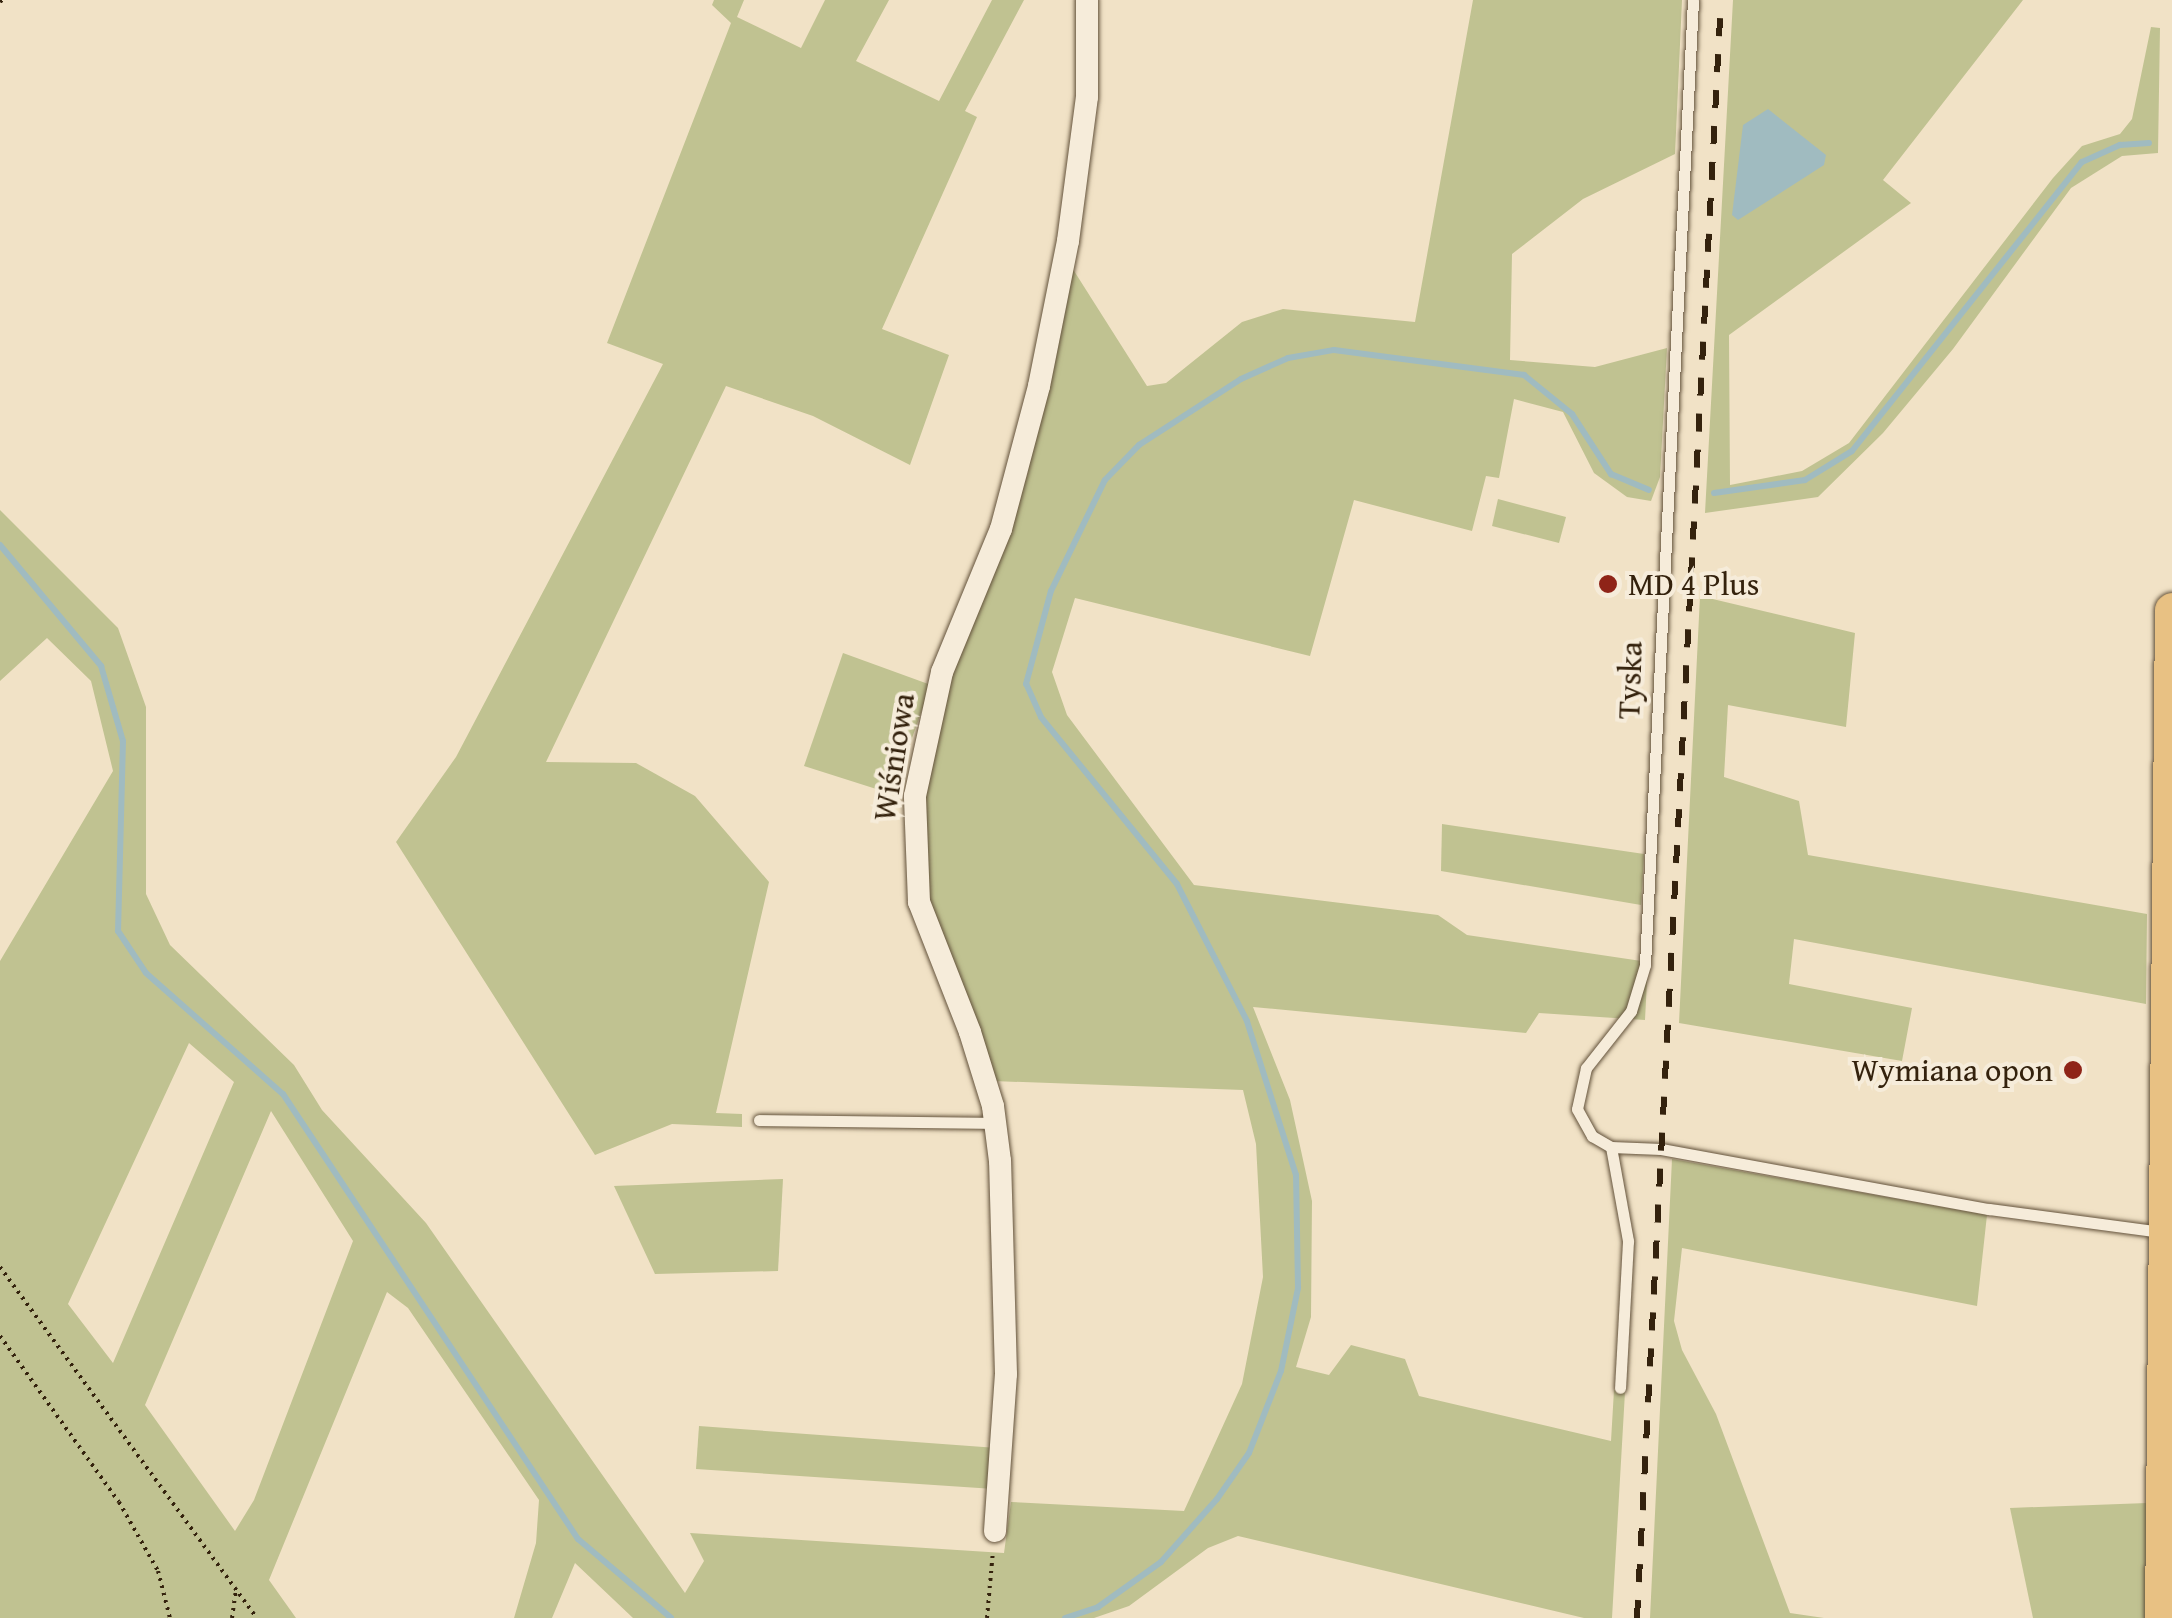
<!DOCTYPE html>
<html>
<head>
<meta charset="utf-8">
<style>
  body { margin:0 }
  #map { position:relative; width:2172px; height:1618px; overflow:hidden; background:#f1e2c6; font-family:"Gentium Book Plus",serif }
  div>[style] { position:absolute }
  .green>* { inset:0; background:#c0c291 }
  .water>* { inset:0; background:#a0bbc0 }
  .stream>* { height:6px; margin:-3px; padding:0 3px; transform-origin:3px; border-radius:3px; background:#a0bbc0 }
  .path>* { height:4px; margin-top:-2px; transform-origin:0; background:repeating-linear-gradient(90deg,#34220d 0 2.5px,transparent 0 7.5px) }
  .roads { filter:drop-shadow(0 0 2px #63523b) drop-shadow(0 0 2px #63523b) }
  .lane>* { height:11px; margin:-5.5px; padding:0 5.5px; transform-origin:5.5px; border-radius:5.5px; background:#f6ecda }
  .street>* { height:22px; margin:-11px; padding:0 11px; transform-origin:11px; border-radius:11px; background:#f6ecda }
  .primary>* { height:35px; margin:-17.5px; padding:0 17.5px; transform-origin:17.5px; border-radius:17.5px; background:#e8c183 }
  .rail>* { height:6px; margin-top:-3px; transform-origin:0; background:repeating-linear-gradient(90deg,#34220d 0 18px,transparent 0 36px) }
  .dots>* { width:28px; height:28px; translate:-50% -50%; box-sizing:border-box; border:5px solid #f6ecda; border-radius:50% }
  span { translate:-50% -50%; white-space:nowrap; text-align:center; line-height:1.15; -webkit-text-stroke:8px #f6ecda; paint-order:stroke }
  .poi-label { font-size:32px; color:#34220d }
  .left { translate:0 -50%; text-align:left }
  .right { translate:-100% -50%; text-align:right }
  .street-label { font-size:32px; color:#34220d }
</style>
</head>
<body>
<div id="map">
  <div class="green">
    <i style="clip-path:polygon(714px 0,744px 0,737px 17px,801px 48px,825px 0,889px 0,856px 61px,939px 101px,992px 0,1024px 0,965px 111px,977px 117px,882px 329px,949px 355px,910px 465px,813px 416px,726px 386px,546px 762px,636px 763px,695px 796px,769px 882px,716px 1113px,742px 1114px,742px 1127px,672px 1124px,595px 1155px,396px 842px,456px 757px,663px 364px,607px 343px,731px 23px,712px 5px)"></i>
    <i style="clip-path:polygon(evenodd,1473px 0,1682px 0,1675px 154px,1583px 199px,1512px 254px,1510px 360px,1595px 367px,1667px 348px,1660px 477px,1651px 501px,1627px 497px,1594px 473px,1563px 412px,1514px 399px,1499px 478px,1486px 476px,1472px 531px,1354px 500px,1310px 656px,1075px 598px,1052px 672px,1067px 715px,1194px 885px,1438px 915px,1467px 935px,1648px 962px,1645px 1020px,1539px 1013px,1526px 1033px,1253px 1007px,1290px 1100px,1312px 1201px,1311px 1317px,1296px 1367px,1329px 1375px,1351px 1345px,1405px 1359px,1419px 1396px,1611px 1441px,1614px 1390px,1625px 1392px,1612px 1618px,1584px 1618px,1238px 1536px,1208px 1548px,1129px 1606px,1094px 1618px,633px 1618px,575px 1563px,552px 1618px,514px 1618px,536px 1543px,539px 1500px,408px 1308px,387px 1292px,269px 1580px,296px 1618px,0 1618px,0 961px,113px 771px,91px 681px,47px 638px,0 681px,0 510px,118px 628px,146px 707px,146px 894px,170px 945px,294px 1065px,322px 1110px,426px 1223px,685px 1593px,704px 1561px,690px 1533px,1004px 1553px,1011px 1502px,1184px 1511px,1242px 1384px,1263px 1277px,1256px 1144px,1243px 1090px,993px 1081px,924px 891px,919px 803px,936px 708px,1027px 476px,1069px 263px,1147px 386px,1166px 383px,1242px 322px,1283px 309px,1415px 322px,1473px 0,189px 1043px,234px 1082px,113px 1363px,68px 1304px,189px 1043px,1473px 0,271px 1111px,353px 1241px,254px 1500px,235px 1531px,145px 1405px,271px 1111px)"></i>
    <i style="clip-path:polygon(1733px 0,2023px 0,1883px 180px,1911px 203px,1729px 335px,1730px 485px,1802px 471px,1849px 443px,2053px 178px,2082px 146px,2120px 134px,2132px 119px,2151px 27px,2160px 28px,2158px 153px,2122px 156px,2071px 188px,1953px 349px,1883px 433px,1818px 497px,1705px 513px)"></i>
    <i style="clip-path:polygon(1498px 499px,1566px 517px,1559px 543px,1492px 526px)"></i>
    <i style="clip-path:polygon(1700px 596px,1855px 633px,1846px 727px,1728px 705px,1724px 777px,1799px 801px,1808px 855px,2147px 914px,2146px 1004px,1794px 939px,1789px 984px,1912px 1008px,1902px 1061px,1679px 1023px)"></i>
    <i style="clip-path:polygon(843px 653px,931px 685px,892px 794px,804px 766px)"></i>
    <i style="clip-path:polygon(1442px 824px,1644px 854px,1641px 905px,1441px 871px)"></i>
    <i style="clip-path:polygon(1672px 1159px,1987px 1215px,1977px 1306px,1682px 1248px,1674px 1321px,1682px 1350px,1716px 1414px,1790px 1613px,1824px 1618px,1650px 1618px)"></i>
    <i style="clip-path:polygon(783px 1179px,778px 1271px,655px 1274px,614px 1186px)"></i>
    <i style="clip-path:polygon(699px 1426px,997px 1448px,994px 1489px,696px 1469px)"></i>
    <i style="clip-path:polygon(2147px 1503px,2145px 1618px,2033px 1618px,2010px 1508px)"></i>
  </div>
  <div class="water">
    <i style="clip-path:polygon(1768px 109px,1826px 155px,1824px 165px,1738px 220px,1732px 215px,1743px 125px)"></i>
  </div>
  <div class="stream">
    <i style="left:1714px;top:493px;width:92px;rotate:-8.1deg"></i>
    <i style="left:1805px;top:480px;width:55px;rotate:-31.7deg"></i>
    <i style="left:1852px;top:451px;width:369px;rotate:-51.5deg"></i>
    <i style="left:2082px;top:162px;width:42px;rotate:-24.1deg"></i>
    <i style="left:2120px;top:145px;width:29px;rotate:-4deg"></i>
    <i style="left:0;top:545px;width:158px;rotate:50.1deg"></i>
    <i style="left:101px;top:666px;width:78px;rotate:73.7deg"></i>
    <i style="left:123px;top:741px;width:190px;rotate:91.5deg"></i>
    <i style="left:118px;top:931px;width:50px;rotate:56.3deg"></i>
    <i style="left:146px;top:973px;width:183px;rotate:41.5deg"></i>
    <i style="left:283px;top:1094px;width:534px;rotate:56.46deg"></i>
    <i style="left:578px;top:1539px;width:122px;rotate:40.3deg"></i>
    <i style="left:1065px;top:1618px;width:35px;rotate:-18deg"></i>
    <i style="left:1098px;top:1607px;width:77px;rotate:-35.5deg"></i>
    <i style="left:1161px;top:1562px;width:84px;rotate:-48.4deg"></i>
    <i style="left:1217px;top:1499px;width:56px;rotate:-55.2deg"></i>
    <i style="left:1249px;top:1453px;width:88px;rotate:-68.7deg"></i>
    <i style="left:1281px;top:1371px;width:85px;rotate:-78.4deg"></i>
    <i style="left:1298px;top:1288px;width:113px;rotate:-91deg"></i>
    <i style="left:1296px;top:1175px;width:162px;rotate:-107.7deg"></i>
    <i style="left:1247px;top:1021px;width:154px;rotate:-117.1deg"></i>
    <i style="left:1177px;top:884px;width:215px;rotate:-129.2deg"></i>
    <i style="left:1041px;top:717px;width:36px;rotate:-114deg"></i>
    <i style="left:1026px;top:684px;width:96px;rotate:-75deg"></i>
    <i style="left:1051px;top:591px;width:123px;rotate:-64.1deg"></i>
    <i style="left:1105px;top:480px;width:49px;rotate:-45.8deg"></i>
    <i style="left:1139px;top:445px;width:121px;rotate:-32.9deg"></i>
    <i style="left:1241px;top:379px;width:51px;rotate:-24.1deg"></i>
    <i style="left:1288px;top:358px;width:47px;rotate:-9.9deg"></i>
    <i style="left:1334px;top:350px;width:192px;rotate:7.5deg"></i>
    <i style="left:1524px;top:375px;width:62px;rotate:39.1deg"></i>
    <i style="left:1572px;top:414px;width:72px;rotate:57deg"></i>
    <i style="left:1611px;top:474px;width:41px;rotate:22.8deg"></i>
  </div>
  <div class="path">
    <i style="left:0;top:2px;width:3px;rotate:-45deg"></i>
    <i style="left:0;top:1267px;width:435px;rotate:53.8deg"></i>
    <i style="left:0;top:1336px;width:204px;rotate:54.4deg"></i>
    <i style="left:119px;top:1502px;width:79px;rotate:60.5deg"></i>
    <i style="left:158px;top:1571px;width:49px;rotate:75.7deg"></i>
    <i style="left:232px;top:1618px;width:27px;rotate:-82deg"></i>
    <i style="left:987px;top:1618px;width:67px;rotate:-84.9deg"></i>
  </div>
  <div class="roads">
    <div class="lane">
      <i style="left:1693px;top:0;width:966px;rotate:92.85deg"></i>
      <i style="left:1645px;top:965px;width:48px;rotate:106.9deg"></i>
      <i style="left:1631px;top:1011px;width:73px;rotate:128.3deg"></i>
      <i style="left:1586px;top:1068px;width:42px;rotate:102.4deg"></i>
      <i style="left:1577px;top:1109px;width:31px;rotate:61deg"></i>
      <i style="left:1592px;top:1136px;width:22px;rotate:30deg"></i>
      <i style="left:1611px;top:1147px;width:50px;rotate:2.3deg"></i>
      <i style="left:1661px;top:1149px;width:333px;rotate:10.4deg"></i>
      <i style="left:1989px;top:1209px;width:174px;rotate:7.6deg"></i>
      <i style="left:759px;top:1120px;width:236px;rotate:0.7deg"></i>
      <i style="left:1611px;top:1147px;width:96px;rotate:79.7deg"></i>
      <i style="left:1628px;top:1241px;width:147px;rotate:93.1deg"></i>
    </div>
    <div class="street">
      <i style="left:995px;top:1531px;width:157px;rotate:-86deg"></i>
      <i style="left:1006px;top:1374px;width:213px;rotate:-91.6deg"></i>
      <i style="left:1000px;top:1161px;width:55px;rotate:-97.3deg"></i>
      <i style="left:993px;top:1106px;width:77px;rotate:-107.3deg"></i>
      <i style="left:970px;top:1032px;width:140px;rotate:-111.4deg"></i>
      <i style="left:919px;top:902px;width:106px;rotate:-92.2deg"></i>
      <i style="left:915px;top:796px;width:127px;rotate:-77.7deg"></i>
      <i style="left:942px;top:672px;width:155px;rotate:-67.6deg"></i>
      <i style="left:1001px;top:529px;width:148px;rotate:-75.1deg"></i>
      <i style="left:1039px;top:386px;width:148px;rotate:-78.7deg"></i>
      <i style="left:1068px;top:241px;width:145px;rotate:-82.5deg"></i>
      <i style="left:1087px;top:97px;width:97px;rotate:-90deg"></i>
    </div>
    <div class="primary">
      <i style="left:2162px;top:1618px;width:1008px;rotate:-89.43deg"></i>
    </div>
  </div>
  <div class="rail">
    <i style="left:1637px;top:1618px;width:1620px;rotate:-87.03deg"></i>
  </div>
  <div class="dots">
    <i style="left:1608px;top:584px;background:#8f2418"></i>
    <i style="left:2073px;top:1070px;background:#8f2418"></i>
  </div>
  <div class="poi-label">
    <span class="left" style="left:1628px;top:584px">MD 4 Plus</span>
    <span class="right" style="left:2053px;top:1070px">Wymiana opon</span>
  </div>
  <div class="street-label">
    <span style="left:1630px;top:680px;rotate:-88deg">Tyska</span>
    <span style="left:894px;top:757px;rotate:-81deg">Wiśniowa</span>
  </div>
</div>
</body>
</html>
